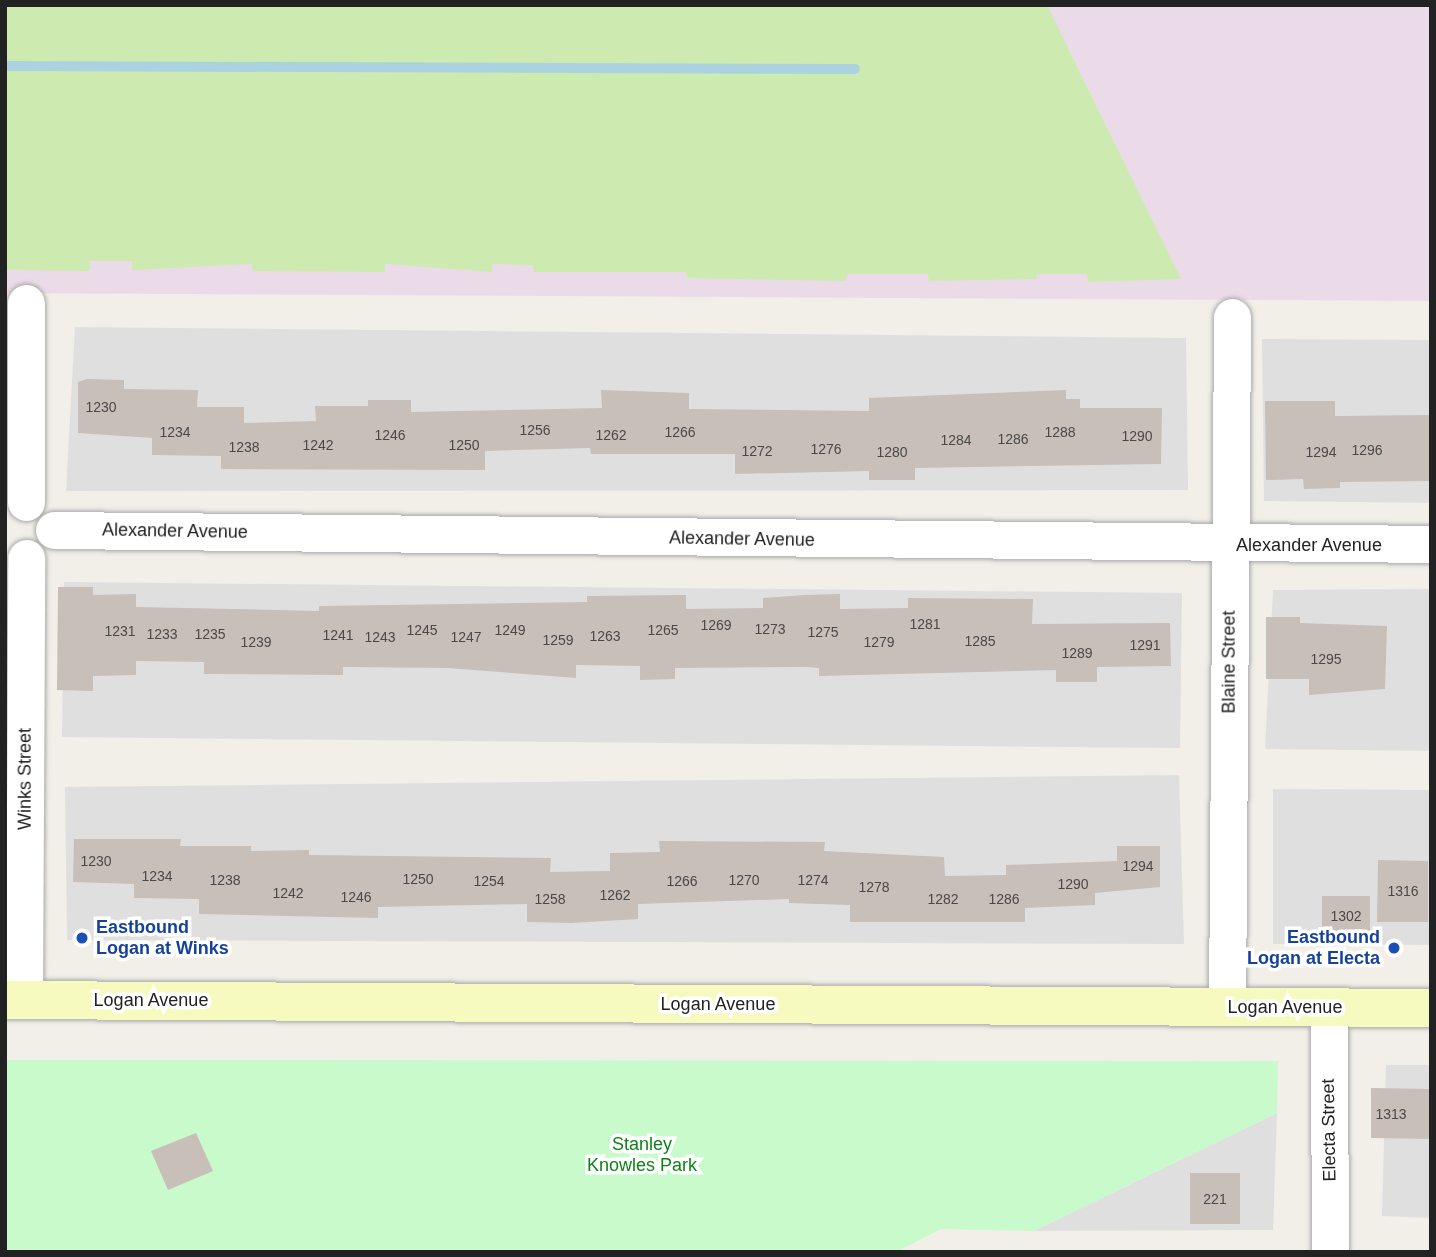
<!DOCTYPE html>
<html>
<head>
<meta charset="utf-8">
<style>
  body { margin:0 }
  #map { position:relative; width:1436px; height:1257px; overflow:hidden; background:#f2efe9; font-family:Arial,sans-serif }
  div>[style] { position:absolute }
  .residential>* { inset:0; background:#e0dfdf }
  .industrial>* { inset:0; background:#ebdbe8 }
  .grass>* { inset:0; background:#cdebb0 }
  .park>* { inset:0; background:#c8facc }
  .stream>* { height:10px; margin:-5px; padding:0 5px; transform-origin:5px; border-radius:5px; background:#aad3df }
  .building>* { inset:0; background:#c7bfb8 }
  .roads { filter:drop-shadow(0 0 2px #a9a9a9) drop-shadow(0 0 2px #a9a9a9) }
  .minor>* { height:37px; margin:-18.5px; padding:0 18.5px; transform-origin:18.5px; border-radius:18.5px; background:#fff }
  .secondary>* { height:38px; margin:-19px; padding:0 19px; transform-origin:19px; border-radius:19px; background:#f7fabf }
  .dots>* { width:19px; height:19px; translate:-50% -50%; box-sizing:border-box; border:4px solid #fff; border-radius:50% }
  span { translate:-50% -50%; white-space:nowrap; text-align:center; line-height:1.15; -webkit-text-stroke:7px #fff; paint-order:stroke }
  .number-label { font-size:14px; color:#4b4948 }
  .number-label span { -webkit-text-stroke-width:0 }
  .street-label { font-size:18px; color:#222 }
  .transit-label { font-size:18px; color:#164399; font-weight:700 }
  .left { translate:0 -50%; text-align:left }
  .right { translate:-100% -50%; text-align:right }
  .park-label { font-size:18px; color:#0c8416 }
  .frame { position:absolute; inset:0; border:7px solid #222; pointer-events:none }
</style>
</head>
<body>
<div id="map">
  <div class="residential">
    <i style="clip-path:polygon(75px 327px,1186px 338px,1188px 490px,66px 491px)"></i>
    <i style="clip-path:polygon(1262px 339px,1431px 340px,1431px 503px,1264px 501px)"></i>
    <i style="clip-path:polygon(64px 582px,1182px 593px,1180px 748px,62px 737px)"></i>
    <i style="clip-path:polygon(1431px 589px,1431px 751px,1265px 749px,1273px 590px)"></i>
    <i style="clip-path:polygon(1179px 775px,1184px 944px,67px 940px,65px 787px)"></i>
    <i style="clip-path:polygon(1273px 789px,1431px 790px,1431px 945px,1273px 944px)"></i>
    <i style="clip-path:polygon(1386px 1065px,1431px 1065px,1431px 1218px,1382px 1216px)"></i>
    <i style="clip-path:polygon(1277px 1113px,1273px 1230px,1034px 1231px)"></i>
  </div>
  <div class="industrial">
    <i style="clip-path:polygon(5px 5px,1431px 5px,1431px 301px,5px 293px)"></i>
  </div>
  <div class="grass">
    <i style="clip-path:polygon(5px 5px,1047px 5px,1181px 279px,1088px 282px,1087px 274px,1037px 274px,1036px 279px,929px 281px,928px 274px,847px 274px,846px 281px,687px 278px,686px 272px,534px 272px,533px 265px,492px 264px,492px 272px,385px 264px,385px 272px,253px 271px,252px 264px,132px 270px,132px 261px,90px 261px,90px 271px,5px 270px)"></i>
  </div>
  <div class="park">
    <i style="clip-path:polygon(5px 1060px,218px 1060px,1278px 1061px,1277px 1113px,1034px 1231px,941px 1229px,896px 1252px,5px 1252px)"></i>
  </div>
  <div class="stream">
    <i style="left:5px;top:66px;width:850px;rotate:0.2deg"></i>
  </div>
  <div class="building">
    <i style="clip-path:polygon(87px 379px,124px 380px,124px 389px,198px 390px,197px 407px,244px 407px,244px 423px,316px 421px,315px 406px,368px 406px,368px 400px,411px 400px,411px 412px,602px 408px,601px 390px,689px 393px,689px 409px,869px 411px,869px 398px,1066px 390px,1066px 399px,1080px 399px,1080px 408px,1162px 408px,1161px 464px,915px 468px,915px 480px,869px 480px,869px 471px,735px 474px,735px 454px,591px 454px,590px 448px,485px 451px,485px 470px,221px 469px,221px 456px,152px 455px,152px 438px,78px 433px,78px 382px)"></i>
    <i style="clip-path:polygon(1265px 401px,1335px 401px,1335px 416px,1431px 415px,1430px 481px,1340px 482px,1340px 488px,1304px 489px,1303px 479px,1266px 480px)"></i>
    <i style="clip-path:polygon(58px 587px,93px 587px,93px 595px,136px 594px,136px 607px,319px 611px,319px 606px,587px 602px,587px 596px,686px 595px,686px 609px,763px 608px,763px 598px,805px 595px,840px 594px,840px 609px,908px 608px,908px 598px,1033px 599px,1032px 624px,1170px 623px,1171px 666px,1097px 667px,1097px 682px,1056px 682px,1056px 670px,819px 676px,819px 668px,806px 667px,675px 668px,675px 679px,640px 680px,640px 666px,576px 665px,576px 678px,448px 668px,343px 667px,343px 675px,204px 674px,204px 662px,136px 661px,136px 675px,93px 676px,93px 691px,57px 690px)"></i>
    <i style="clip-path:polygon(1266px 617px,1300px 617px,1300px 623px,1387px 626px,1385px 689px,1309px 695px,1309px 679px,1266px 679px)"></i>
    <i style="clip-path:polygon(74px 839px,181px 839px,180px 846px,251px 846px,251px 851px,309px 850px,309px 855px,551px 858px,550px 872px,610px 871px,610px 853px,660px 852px,659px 841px,825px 842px,824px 851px,944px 857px,945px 876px,1006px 875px,1006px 865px,1117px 861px,1117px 846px,1160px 846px,1160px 887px,1095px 893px,1095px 905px,1025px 908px,1025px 922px,850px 922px,850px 905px,789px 903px,789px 899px,638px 904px,638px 919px,571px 923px,527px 922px,527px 904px,378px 907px,378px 918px,199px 914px,199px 899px,134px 898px,134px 884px,73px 882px)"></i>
    <i style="clip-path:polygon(1378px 860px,1428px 861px,1428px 922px,1377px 922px)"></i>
    <i style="clip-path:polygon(1322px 896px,1370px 896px,1370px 937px,1322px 937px)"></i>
    <i style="clip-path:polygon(1371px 1088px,1431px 1089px,1431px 1139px,1371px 1138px)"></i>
    <i style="clip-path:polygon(196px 1133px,213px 1171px,168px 1190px,151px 1151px)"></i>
    <i style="clip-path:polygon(1190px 1173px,1240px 1173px,1240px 1224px,1190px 1224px)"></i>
  </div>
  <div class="roads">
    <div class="minor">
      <i style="left:26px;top:502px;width:199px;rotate:-90deg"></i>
      <i style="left:54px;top:530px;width:1377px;rotate:0.58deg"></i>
      <i style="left:24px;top:1000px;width:442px;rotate:-89.7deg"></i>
      <i style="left:1227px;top:1007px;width:690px;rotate:-89.58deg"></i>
      <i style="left:1329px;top:1007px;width:245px;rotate:89.8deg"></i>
    </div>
    <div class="secondary">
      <i style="left:5px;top:1000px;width:1426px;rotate:0.32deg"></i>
    </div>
  </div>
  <div class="dots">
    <i style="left:82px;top:938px;background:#1a4fb4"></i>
    <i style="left:1394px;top:948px;background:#1a4fb4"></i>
  </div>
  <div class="number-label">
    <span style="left:101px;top:407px">1230</span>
    <span style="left:535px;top:430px">1256</span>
    <span style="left:175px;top:432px">1234</span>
    <span style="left:680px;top:432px">1266</span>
    <span style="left:1060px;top:432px">1288</span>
    <span style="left:390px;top:435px">1246</span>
    <span style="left:611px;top:435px">1262</span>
    <span style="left:1137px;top:436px">1290</span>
    <span style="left:1013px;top:439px">1286</span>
    <span style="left:956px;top:440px">1284</span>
    <span style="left:318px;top:445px">1242</span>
    <span style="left:464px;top:445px">1250</span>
    <span style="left:244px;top:447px">1238</span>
    <span style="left:826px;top:449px">1276</span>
    <span style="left:1367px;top:450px">1296</span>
    <span style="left:757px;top:451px">1272</span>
    <span style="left:892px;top:452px">1280</span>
    <span style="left:1321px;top:452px">1294</span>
    <span style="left:925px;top:624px">1281</span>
    <span style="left:716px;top:625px">1269</span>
    <span style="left:770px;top:629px">1273</span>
    <span style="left:422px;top:630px">1245</span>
    <span style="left:510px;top:630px">1249</span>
    <span style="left:663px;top:630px">1265</span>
    <span style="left:120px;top:631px">1231</span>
    <span style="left:823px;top:632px">1275</span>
    <span style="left:162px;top:634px">1233</span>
    <span style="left:210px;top:634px">1235</span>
    <span style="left:338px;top:635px">1241</span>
    <span style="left:605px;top:636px">1263</span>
    <span style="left:380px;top:637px">1243</span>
    <span style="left:466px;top:637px">1247</span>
    <span style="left:558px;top:640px">1259</span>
    <span style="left:980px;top:641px">1285</span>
    <span style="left:256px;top:642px">1239</span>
    <span style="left:879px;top:642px">1279</span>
    <span style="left:1145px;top:645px">1291</span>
    <span style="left:1077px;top:653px">1289</span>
    <span style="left:1326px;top:659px">1295</span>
    <span style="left:96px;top:861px">1230</span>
    <span style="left:1138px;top:866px">1294</span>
    <span style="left:157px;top:876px">1234</span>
    <span style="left:418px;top:879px">1250</span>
    <span style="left:225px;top:880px">1238</span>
    <span style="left:744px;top:880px">1270</span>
    <span style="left:813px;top:880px">1274</span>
    <span style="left:489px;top:881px">1254</span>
    <span style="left:682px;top:881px">1266</span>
    <span style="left:1073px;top:884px">1290</span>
    <span style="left:874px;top:887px">1278</span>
    <span style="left:1403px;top:891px">1316</span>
    <span style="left:288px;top:893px">1242</span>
    <span style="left:615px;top:895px">1262</span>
    <span style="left:356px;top:897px">1246</span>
    <span style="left:550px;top:899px">1258</span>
    <span style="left:943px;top:899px">1282</span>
    <span style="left:1004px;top:899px">1286</span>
    <span style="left:1346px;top:916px">1302</span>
    <span style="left:1391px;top:1114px">1313</span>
    <span style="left:1215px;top:1199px">221</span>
  </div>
  <div class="street-label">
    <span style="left:175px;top:531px;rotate:1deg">Alexander Avenue</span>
    <span style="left:742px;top:539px;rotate:1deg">Alexander Avenue</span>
    <span style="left:1309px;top:545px">Alexander Avenue</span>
    <span style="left:1229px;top:662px;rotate:-90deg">Blaine Street</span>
    <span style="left:25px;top:779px;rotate:-90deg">Winks Street</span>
    <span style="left:151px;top:1000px">Logan Avenue</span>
    <span style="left:718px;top:1004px">Logan Avenue</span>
    <span style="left:1285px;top:1007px">Logan Avenue</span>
    <span style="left:1329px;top:1130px;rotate:-91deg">Electa Street</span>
  </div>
  <div class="transit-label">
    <span class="left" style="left:96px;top:938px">Eastbound<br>Logan at Winks</span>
    <span class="right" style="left:1380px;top:948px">Eastbound<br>Logan at Electa</span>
  </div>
  <div class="park-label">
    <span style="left:642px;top:1155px">Stanley<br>Knowles Park</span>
  </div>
  <div class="frame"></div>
</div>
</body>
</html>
